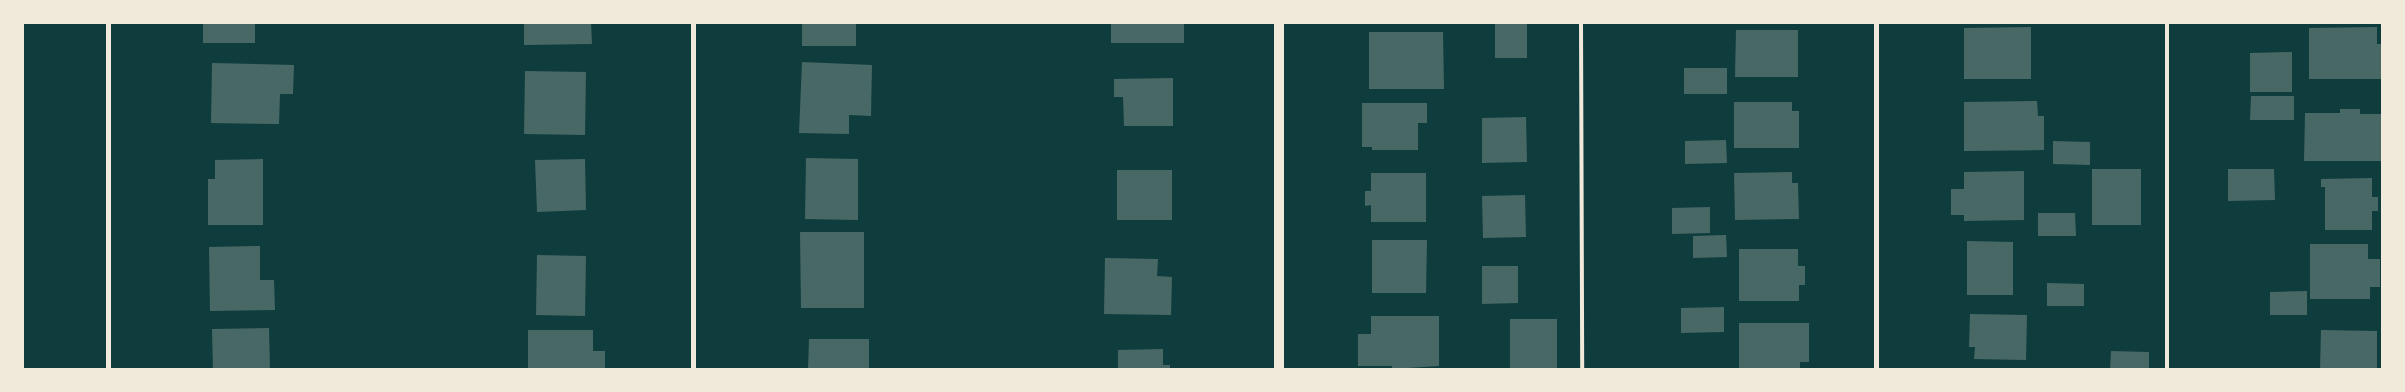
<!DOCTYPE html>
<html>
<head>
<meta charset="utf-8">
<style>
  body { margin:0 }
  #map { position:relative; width:2405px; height:392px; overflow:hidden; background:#0f3d3e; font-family:"Exo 2",sans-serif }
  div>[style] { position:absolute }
  .building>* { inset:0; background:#486865 }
  .service>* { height:4px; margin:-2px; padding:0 2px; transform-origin:2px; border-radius:2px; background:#f1e9da }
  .minor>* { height:5px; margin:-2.5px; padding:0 2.5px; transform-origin:2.5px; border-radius:2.5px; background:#f1e9da }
  .secondary>* { height:10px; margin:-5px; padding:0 5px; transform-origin:5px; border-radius:5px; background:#f1e9da }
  span { translate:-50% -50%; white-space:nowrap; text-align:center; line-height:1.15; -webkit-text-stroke:4.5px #f1e9da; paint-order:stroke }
  .frame { position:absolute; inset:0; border:24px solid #f1e9da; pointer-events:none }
</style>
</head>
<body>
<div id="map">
  <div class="building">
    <i style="clip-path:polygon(203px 22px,255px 22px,255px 43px,203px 43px)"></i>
    <i style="clip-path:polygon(524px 22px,591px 22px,592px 44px,524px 45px)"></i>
    <i style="clip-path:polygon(802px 22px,856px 22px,856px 46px,802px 46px)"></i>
    <i style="clip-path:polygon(1111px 22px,1184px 22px,1184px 43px,1111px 43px)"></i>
    <i style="clip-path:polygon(1495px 24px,1527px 24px,1527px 58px,1495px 58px)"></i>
    <i style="clip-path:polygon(2031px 27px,2031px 79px,1964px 79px,1964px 28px)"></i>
    <i style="clip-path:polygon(2377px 27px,2377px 44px,2382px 44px,2382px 79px,2309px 79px,2309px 28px)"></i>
    <i style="clip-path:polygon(1736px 30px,1798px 30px,1798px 77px,1735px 77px)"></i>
    <i style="clip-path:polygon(1369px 32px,1443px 32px,1444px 89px,1369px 89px)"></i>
    <i style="clip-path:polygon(2292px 52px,2292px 92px,2250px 92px,2250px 53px)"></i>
    <i style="clip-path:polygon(802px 62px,872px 65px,871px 116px,849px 115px,849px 134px,799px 133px)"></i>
    <i style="clip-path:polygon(212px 63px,294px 65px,293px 94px,280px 94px,279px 124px,211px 123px)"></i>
    <i style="clip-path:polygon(1684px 68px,1727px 68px,1727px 94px,1684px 94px)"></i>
    <i style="clip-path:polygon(525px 71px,586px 72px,585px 135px,524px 134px)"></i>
    <i style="clip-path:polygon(1173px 78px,1173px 126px,1124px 126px,1123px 97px,1114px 97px,1114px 79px)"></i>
    <i style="clip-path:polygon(2251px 96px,2294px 96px,2294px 120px,2250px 120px)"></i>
    <i style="clip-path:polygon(2037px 101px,2038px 116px,2044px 116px,2044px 150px,1964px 151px,1964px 102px)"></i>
    <i style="clip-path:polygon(1734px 102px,1792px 102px,1792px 111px,1799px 111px,1799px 148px,1734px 148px)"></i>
    <i style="clip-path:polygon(1362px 103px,1427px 103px,1427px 123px,1418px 123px,1418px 150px,1372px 150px,1372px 147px,1362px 147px)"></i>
    <i style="clip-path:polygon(2340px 109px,2360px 109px,2360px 114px,2382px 114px,2382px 161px,2304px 161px,2305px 113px,2340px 113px)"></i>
    <i style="clip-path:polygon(1526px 117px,1527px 162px,1482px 163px,1482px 118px)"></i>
    <i style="clip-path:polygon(1726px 140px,1727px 163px,1685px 164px,1685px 141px)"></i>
    <i style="clip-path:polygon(2053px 141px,2090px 142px,2090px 165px,2053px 164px)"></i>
    <i style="clip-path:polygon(806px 158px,858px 159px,858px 220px,805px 219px)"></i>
    <i style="clip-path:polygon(263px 159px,263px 225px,208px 225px,208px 179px,215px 179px,215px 160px)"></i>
    <i style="clip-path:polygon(585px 159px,586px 210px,537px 212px,535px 160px)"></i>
    <i style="clip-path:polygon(2092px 169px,2141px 169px,2141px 225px,2092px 225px)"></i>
    <i style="clip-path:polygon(2228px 169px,2274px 169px,2275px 200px,2228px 201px)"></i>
    <i style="clip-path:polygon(1117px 170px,1172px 170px,1172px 220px,1117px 220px)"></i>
    <i style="clip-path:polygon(2024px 171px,2024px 220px,1964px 221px,1964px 215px,1951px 215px,1951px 189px,1964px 189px,1964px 172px)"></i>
    <i style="clip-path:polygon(1792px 172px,1792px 183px,1798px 183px,1799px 219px,1735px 220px,1734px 173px)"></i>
    <i style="clip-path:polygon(1371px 173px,1426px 173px,1426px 222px,1371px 222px,1371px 205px,1365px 206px,1365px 191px,1371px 191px)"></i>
    <i style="clip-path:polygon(2372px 178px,2372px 197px,2378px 197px,2378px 211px,2372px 211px,2372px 230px,2325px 230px,2325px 187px,2321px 187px,2321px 179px)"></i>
    <i style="clip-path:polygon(1525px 195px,1526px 237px,1483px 238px,1482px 196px)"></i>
    <i style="clip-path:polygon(1710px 207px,1710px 233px,1672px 234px,1672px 208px)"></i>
    <i style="clip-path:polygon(2038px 213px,2075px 213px,2076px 236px,2038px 236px)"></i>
    <i style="clip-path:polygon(800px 232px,864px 232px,864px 308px,801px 308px)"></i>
    <i style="clip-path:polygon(1726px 235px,1727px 257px,1693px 258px,1693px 236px)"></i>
    <i style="clip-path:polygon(1372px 240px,1427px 240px,1426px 293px,1372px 293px)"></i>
    <i style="clip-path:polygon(1967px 241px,2013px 242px,2013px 295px,1967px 295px)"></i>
    <i style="clip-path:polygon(2310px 244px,2368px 244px,2368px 259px,2380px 259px,2380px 287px,2370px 287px,2370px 299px,2310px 299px)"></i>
    <i style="clip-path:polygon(260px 246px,260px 280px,274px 280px,275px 310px,210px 311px,209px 247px)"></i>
    <i style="clip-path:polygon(1739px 249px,1798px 249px,1798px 266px,1805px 266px,1805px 285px,1799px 285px,1799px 301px,1739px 301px)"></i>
    <i style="clip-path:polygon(537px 255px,586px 256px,585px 316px,536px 315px)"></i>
    <i style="clip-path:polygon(1105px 258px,1158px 259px,1157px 276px,1172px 277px,1171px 315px,1104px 314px)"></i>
    <i style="clip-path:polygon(1482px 266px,1518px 266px,1518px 303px,1482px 304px)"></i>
    <i style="clip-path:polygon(2047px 283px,2084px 284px,2084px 306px,2047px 306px)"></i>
    <i style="clip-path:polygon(2307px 291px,2307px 315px,2270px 315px,2270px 292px)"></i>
    <i style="clip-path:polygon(1724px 307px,1724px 332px,1681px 333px,1681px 308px)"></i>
    <i style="clip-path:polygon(1970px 314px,2027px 315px,2026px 360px,1974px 359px,1975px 347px,1969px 347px)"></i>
    <i style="clip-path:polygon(1371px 316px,1439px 316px,1439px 366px,1392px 369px,1392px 366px,1358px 366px,1358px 334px,1371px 334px)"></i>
    <i style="clip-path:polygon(1510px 319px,1557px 319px,1557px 370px,1510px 370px)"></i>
    <i style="clip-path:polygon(1739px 323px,1809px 323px,1809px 362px,1800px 362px,1800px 370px,1739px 370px)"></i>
    <i style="clip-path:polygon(269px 328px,270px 370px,213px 370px,212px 329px)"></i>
    <i style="clip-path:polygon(528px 330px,593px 330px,593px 351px,605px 351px,605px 370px,528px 370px)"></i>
    <i style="clip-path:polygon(2321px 330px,2377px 331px,2377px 370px,2320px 370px)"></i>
    <i style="clip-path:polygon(809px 339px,869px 339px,869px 370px,808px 370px)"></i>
    <i style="clip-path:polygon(1163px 349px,1163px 365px,1170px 365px,1170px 370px,1118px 370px,1118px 350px)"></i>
    <i style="clip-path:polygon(2111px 351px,2149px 352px,2149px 370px,2110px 370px)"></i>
  </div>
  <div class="service">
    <i style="left:1581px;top:22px;width:348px;rotate:89.8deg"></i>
    <i style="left:2167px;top:22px;width:348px;rotate:90deg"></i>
  </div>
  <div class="minor">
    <i style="left:108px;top:22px;width:348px;rotate:90deg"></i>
    <i style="left:693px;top:22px;width:348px;rotate:90deg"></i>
    <i style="left:1876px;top:370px;width:348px;rotate:-90deg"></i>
  </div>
  <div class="secondary">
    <i style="left:1279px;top:22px;width:348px;rotate:90deg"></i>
  </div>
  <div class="frame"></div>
</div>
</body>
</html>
